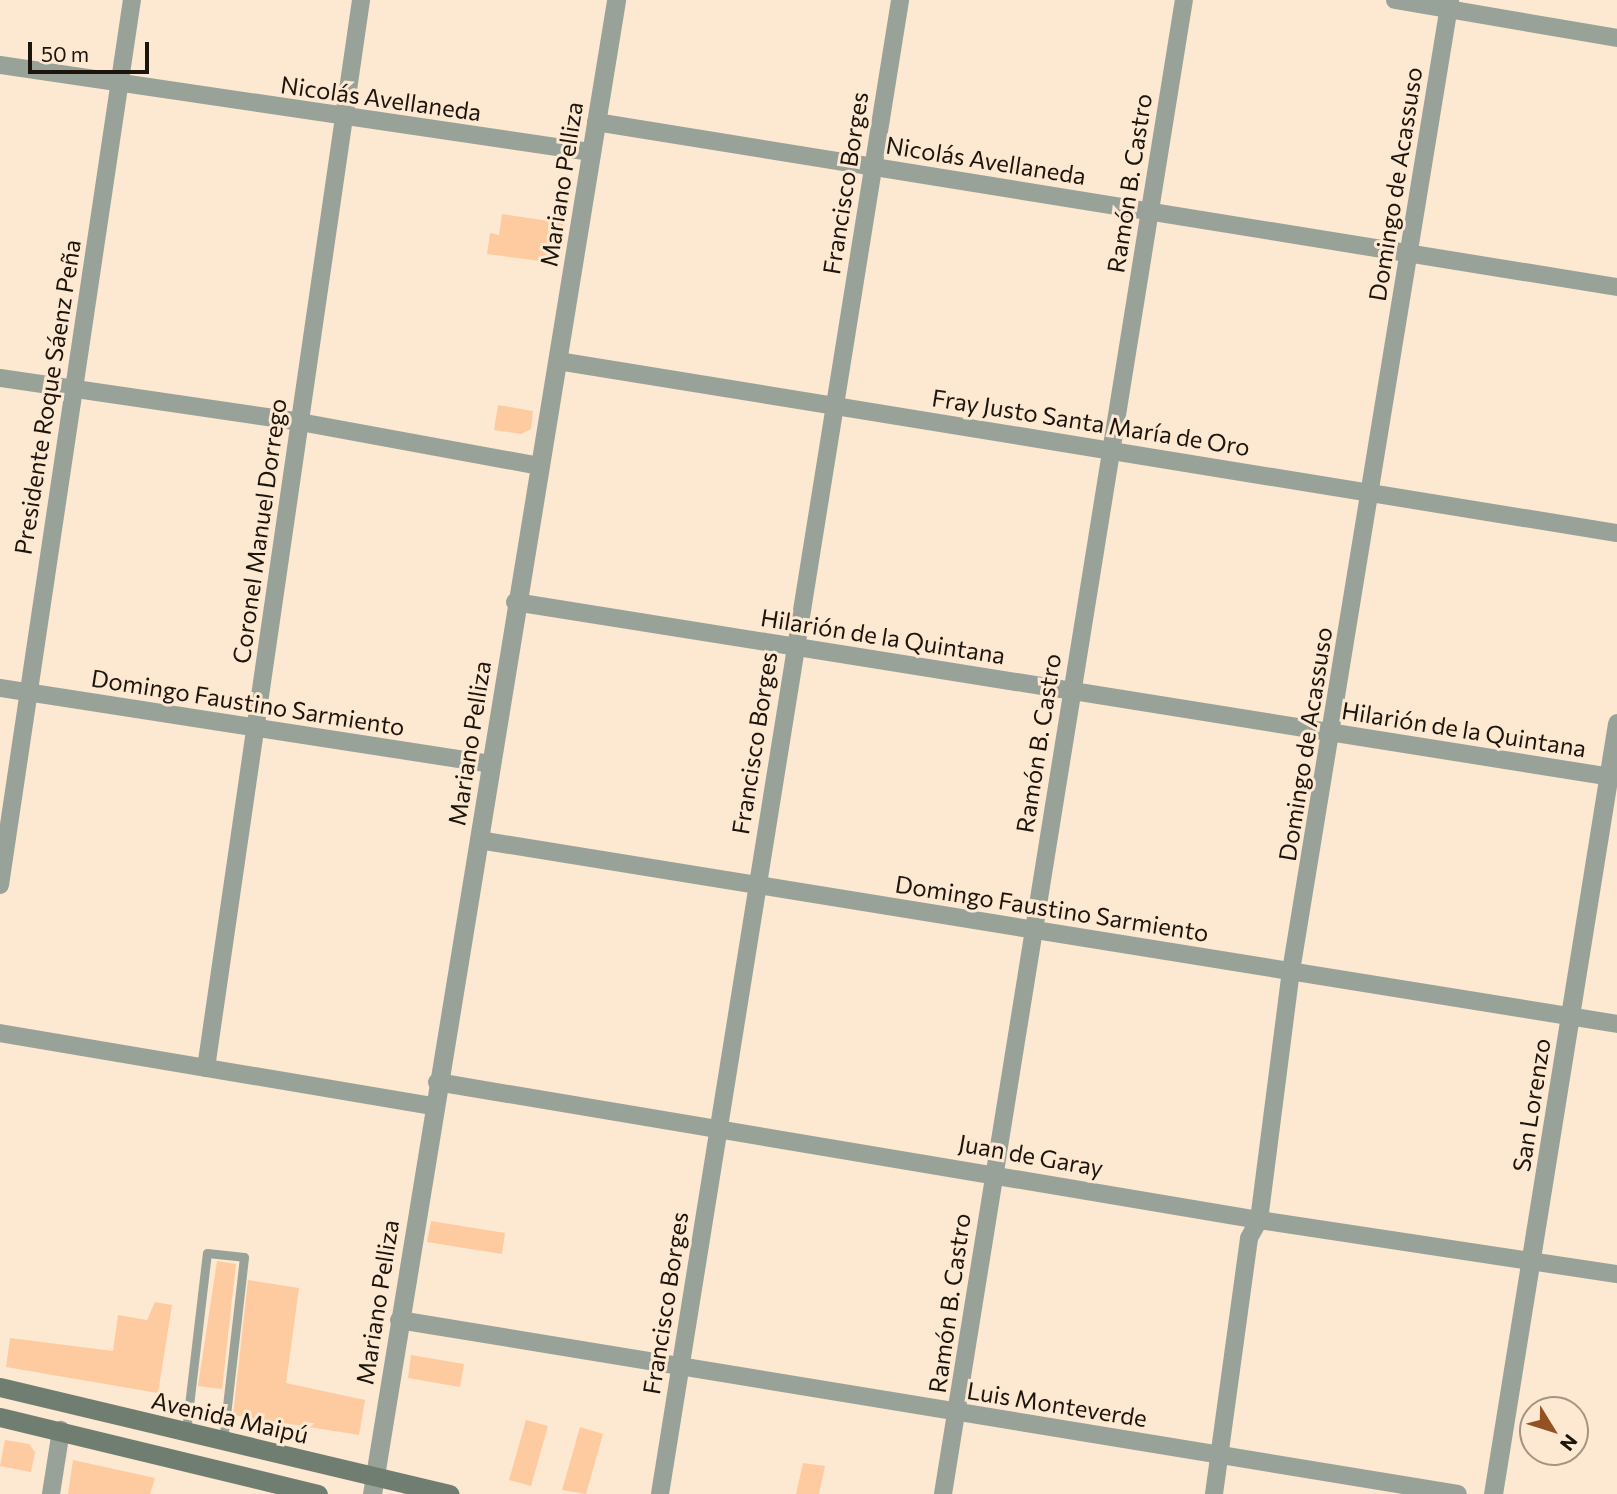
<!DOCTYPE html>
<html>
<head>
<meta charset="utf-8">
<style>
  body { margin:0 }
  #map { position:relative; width:1617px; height:1494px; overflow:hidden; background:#fde8d1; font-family:Commissioner,sans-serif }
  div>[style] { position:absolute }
  .building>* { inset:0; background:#fecba1 }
  .service>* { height:9px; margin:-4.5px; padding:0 4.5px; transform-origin:4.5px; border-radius:4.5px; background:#98a299 }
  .minor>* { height:18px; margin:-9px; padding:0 9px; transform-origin:9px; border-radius:9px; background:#98a299 }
  .tertiary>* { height:19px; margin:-9.5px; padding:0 9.5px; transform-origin:9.5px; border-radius:9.5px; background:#98a299 }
  .secondary>* { height:19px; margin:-9.5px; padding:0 9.5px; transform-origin:9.5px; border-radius:9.5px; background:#707e71 }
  span { translate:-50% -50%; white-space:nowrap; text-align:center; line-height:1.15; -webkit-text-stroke:6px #fde8d1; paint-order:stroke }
  .street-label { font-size:24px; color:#1c150d }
  .north { position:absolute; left:1519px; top:1396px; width:70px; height:70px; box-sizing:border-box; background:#fde8d1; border:2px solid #a39483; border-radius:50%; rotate:128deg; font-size:19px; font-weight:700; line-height:28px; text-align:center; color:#1c150d }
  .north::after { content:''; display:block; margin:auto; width:24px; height:32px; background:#945121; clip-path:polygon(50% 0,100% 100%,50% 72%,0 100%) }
  .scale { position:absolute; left:28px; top:42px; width:121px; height:32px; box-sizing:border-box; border:4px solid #1c150d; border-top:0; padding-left:9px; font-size:21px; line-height:24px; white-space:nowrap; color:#1c150d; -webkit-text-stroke:5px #fde8d1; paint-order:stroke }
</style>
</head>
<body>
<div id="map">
  <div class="building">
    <i style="clip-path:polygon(502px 214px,563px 223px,560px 243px,551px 242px,548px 262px,487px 254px,490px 233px,499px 235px)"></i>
    <i style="clip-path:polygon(498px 405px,533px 411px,531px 429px,521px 434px,494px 430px)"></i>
    <i style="clip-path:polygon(431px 1221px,505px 1233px,502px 1254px,427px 1242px)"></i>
    <i style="clip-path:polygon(217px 1261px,236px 1264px,222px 1389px,198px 1386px)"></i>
    <i style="clip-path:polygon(248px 1280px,299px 1288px,286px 1383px,365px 1400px,359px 1435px,233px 1415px)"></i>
    <i style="clip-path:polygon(155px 1302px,172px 1305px,158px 1393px,6px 1367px,10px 1338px,113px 1351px,118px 1315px,147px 1320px)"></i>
    <i style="clip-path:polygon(411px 1355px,464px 1364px,460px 1387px,408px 1378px)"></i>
    <i style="clip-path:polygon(526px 1420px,548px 1426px,531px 1486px,509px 1480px)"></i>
    <i style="clip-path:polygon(580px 1427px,603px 1434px,586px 1494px,562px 1490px)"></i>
    <i style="clip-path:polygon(5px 1440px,29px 1444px,35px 1452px,31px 1472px,0 1466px)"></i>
    <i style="clip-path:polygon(73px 1460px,155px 1478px,150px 1494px,68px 1494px)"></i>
    <i style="clip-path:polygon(803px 1463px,825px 1466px,819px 1494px,796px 1494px)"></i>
  </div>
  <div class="service">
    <i style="left:186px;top:1431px;width:179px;rotate:-83.3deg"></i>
    <i style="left:207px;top:1253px;width:37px;rotate:6deg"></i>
    <i style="left:244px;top:1257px;width:184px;rotate:96.5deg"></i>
  </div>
  <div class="minor">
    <i style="left:1395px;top:0;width:225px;rotate:9.7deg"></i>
    <i style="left:0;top:65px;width:596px;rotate:8.39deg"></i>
    <i style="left:596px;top:122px;width:1034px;rotate:9.18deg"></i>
    <i style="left:558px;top:361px;width:1073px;rotate:9.23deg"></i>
    <i style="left:0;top:378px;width:303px;rotate:8.3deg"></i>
    <i style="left:300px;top:422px;width:243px;rotate:10.4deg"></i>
    <i style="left:515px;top:602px;width:1116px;rotate:9.07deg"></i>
    <i style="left:0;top:688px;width:496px;rotate:8.8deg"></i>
    <i style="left:479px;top:840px;width:1153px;rotate:9.18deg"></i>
    <i style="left:0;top:885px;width:895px;rotate:-81.52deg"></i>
    <i style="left:0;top:1033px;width:439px;rotate:9.6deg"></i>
    <i style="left:206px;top:1068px;width:1079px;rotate:-81.74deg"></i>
    <i style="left:437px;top:1082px;width:834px;rotate:9.53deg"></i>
    <i style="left:1259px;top:1220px;width:362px;rotate:8.6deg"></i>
    <i style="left:399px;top:1320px;width:1073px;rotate:9.33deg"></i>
    <i style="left:51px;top:1494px;width:65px;rotate:-81.1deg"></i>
    <i style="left:660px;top:1494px;width:1513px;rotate:-80.87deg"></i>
    <i style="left:943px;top:1494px;width:1513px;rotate:-80.84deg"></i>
    <i style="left:1214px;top:1494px;width:258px;rotate:-82.2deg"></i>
    <i style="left:1249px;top:1238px;width:21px;rotate:-61deg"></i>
    <i style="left:1259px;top:1220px;width:251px;rotate:-82.7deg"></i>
    <i style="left:1291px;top:971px;width:984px;rotate:-80.7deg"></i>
  </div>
  <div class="tertiary">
    <i style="left:372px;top:1494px;width:1514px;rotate:-80.72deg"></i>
    <i style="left:1493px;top:1494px;width:781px;rotate:-80.86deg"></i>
  </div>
  <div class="secondary">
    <i style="left:0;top:1387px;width:462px;rotate:13.4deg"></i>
    <i style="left:0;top:1417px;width:327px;rotate:13.6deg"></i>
  </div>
  <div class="street-label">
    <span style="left:381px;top:98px;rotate:8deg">Nicolás Avellaneda</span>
    <span style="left:986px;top:160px;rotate:9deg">Nicolás Avellaneda</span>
    <span style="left:845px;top:183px;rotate:-81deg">Francisco Borges</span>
    <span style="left:1129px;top:183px;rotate:-81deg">Ramón B. Castro</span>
    <span style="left:561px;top:184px;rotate:-81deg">Mariano Pelliza</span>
    <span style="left:1395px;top:184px;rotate:-81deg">Domingo de Acassuso</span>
    <span style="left:47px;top:397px;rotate:-81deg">Presidente Roque Sáenz Peña</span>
    <span style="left:1091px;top:422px;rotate:9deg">Fray Justo Santa María de Oro</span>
    <span style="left:259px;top:531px;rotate:-82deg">Coronel Manuel Dorrego</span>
    <span style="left:883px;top:636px;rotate:9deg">Hilarión de la Quintana</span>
    <span style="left:248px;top:702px;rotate:9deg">Domingo Faustino Sarmiento</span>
    <span style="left:1464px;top:729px;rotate:9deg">Hilarión de la Quintana</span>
    <span style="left:469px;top:743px;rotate:-81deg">Mariano Pelliza</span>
    <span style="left:754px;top:743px;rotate:-81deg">Francisco Borges</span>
    <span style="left:1038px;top:743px;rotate:-81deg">Ramón B. Castro</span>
    <span style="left:1305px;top:744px;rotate:-81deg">Domingo de Acassuso</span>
    <span style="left:1052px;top:908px;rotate:9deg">Domingo Faustino Sarmiento</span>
    <span style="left:1531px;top:1105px;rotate:-81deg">San Lorenzo</span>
    <span style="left:1031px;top:1155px;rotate:10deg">Juan de Garay</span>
    <span style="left:377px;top:1302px;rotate:-81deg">Mariano Pelliza</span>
    <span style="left:665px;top:1303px;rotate:-81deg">Francisco Borges</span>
    <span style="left:949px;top:1303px;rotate:-82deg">Ramón B. Castro</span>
    <span style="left:1057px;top:1404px;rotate:9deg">Luis Monteverde</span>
    <span style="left:230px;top:1417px;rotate:13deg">Avenida Maipú</span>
  </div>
  <div class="north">N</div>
  <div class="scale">50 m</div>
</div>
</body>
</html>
